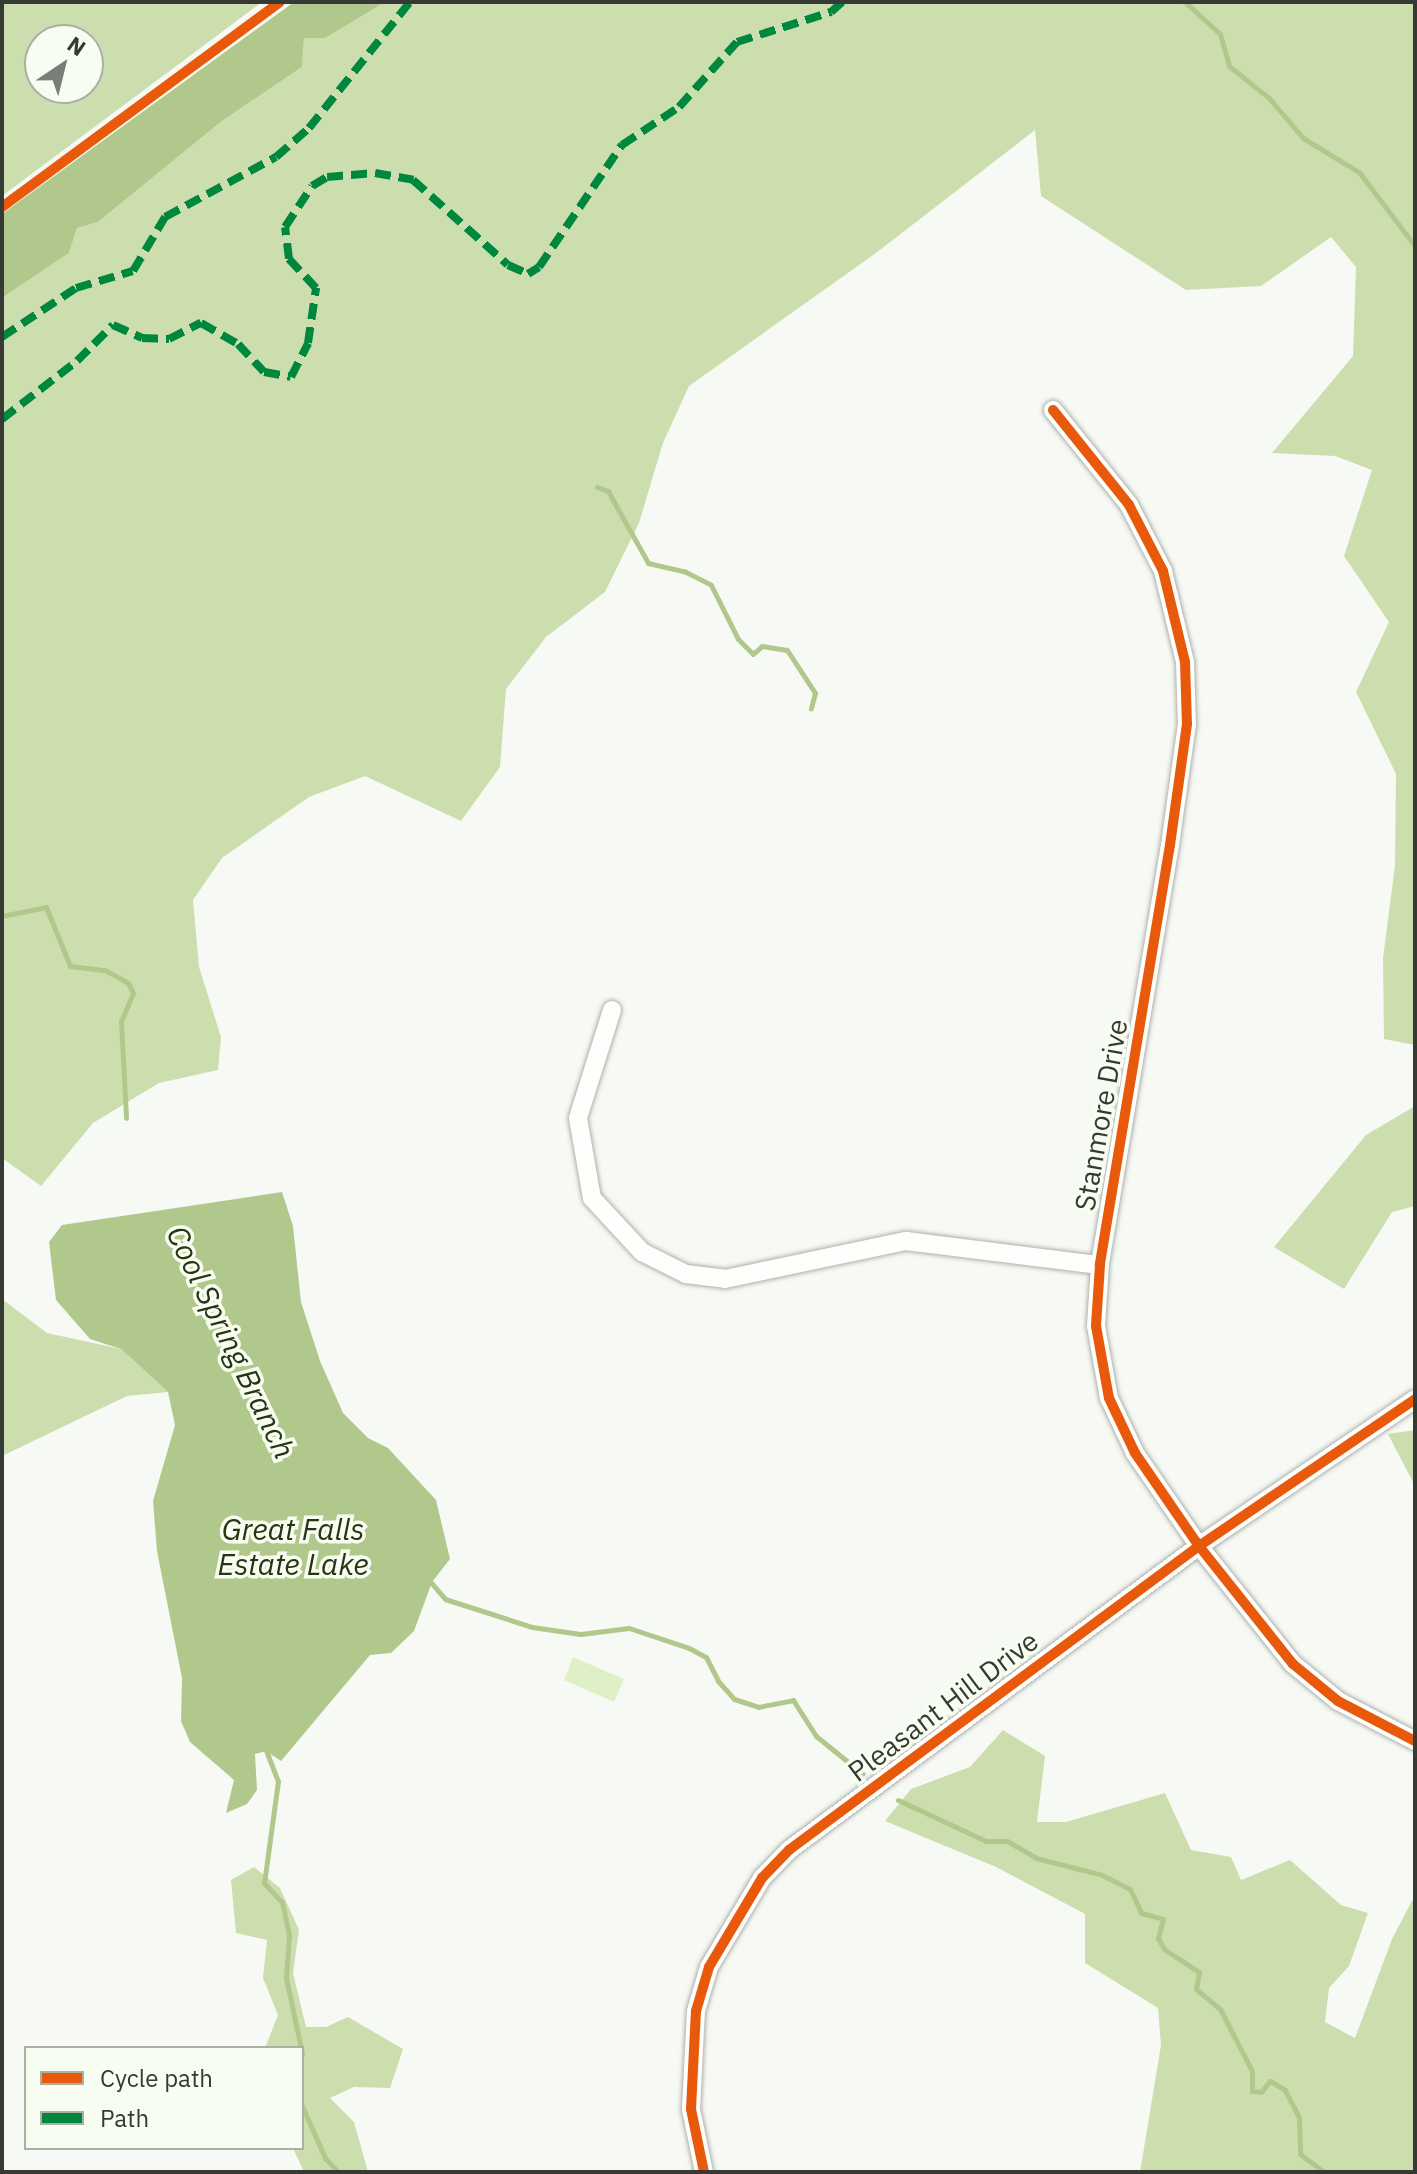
<!DOCTYPE html>
<html>
<head>
<meta charset="utf-8">
<style>
  body { margin:0 }
  #map { position:relative; width:1417px; height:2174px; overflow:hidden; background:#f7faf4; font-family:"IBM Plex Sans",sans-serif }
  div>[style] { position:absolute }
  .green>* { inset:0; background:#dff0c6 }
  .forest>* { inset:0; background:#ccdeae }
  .water>* { inset:0; background:#b1c88c }
  .stream>* { height:5px; margin:-2.5px; padding:0 2.5px; transform-origin:2.5px; border-radius:2.5px; background:#b1c88c }
  .roads { filter:drop-shadow(0 0 2px #afb1ac) drop-shadow(0 0 2px #afb1ac) }
  .minor>* { height:18px; margin:-9px; padding:0 9px; transform-origin:9px; border-radius:9px; background:#fefefd }
  .quiet>* { height:8px; margin-top:-4px; transform-origin:0; background:repeating-linear-gradient(90deg,#00873e 0 16px,transparent 0 24px) }
  .cycleway>* { height:10px; margin:-5px; padding:0 5px; transform-origin:5px; border-radius:5px; background:#e8590c }
  span { translate:-50% -50%; white-space:nowrap; text-align:center; line-height:1.15; -webkit-text-stroke:7px #f8fdf1; paint-order:stroke }
  .street-label { font-size:28px; color:#373935 }
  .water-label { font-size:30px; color:#283412; font-style:italic }
  .frame { position:absolute; inset:0; border:4px solid #373935; pointer-events:none }
  .legend { position:absolute; left:24px; top:2046px; width:280px; height:104px; box-sizing:border-box; background:#f8fdf1; border:2px solid #abafa6; margin:0; padding:10px 14px; list-style:none; font-size:24px; color:#373935 }
  .legend li { display:flex; align-items:center; gap:16px; height:40px }
  .legend b { width:40px; border:2px solid #abafa6 }
  .north { position:absolute; left:24px; top:24px; width:80px; height:80px; box-sizing:border-box; background:#f8fdf1; border:2px solid #abafa6; border-radius:50%; rotate:35deg; font-size:22px; font-weight:700; line-height:32px; text-align:center; color:#373935 }
  .north::after { content:''; display:block; margin:auto; width:28px; height:36px; background:#7a7d78; clip-path:polygon(50% 0,100% 100%,50% 72%,0 100%) }
</style>
</head>
<body>
<div id="map">
  <div class="green">
    <i style="clip-path:polygon(573px 1657px,624px 1679px,614px 1702px,564px 1680px)"></i>
  </div>
  <div class="forest">
    <i style="clip-path:polygon(evenodd,2px 2px,262px 2px,2px 196px,2px 2px,40px 40px,88px 40px,88px 88px,40px 88px,40px 40px)"></i>
    <i style="clip-path:polygon(385px 2px,1415px 2px,1415px 1045px,1384px 1039px,1383px 958px,1395px 865px,1396px 774px,1356px 692px,1389px 622px,1344px 556px,1372px 470px,1335px 456px,1272px 453px,1353px 356px,1356px 267px,1331px 237px,1261px 286px,1186px 290px,1041px 196px,1035px 130px,876px 253px,689px 386px,663px 443px,639px 523px,605px 592px,546px 637px,506px 689px,500px 767px,461px 821px,365px 776px,309px 797px,222px 858px,193px 900px,199px 967px,221px 1037px,218px 1070px,159px 1083px,93px 1123px,41px 1186px,2px 1158px,2px 298px,69px 253px,77px 228px,98px 222px,222px 121px,302px 67px,304px 38px,325px 37px)"></i>
    <i style="clip-path:polygon(1415px 1106px,1415px 1206px,1392px 1212px,1344px 1289px,1274px 1247px,1366px 1135px)"></i>
    <i style="clip-path:polygon(2px 1299px,47px 1333px,121px 1349px,168px 1392px,127px 1396px,2px 1456px)"></i>
    <i style="clip-path:polygon(1415px 1430px,1415px 1486px,1388px 1434px)"></i>
    <i style="clip-path:polygon(1003px 1730px,1045px 1756px,1037px 1822px,1066px 1822px,1165px 1793px,1191px 1850px,1231px 1857px,1241px 1880px,1290px 1860px,1341px 1905px,1368px 1913px,1349px 1966px,1329px 1988px,1325px 2022px,1355px 2038px,1392px 1939px,1415px 1895px,1415px 2172px,1140px 2172px,1161px 2045px,1158px 2008px,1085px 1963px,1085px 1914px,996px 1867px,885px 1821px,911px 1789px,970px 1767px)"></i>
    <i style="clip-path:polygon(254px 1867px,280px 1888px,299px 1930px,293px 1973px,306px 2027px,326px 2027px,348px 2017px,403px 2049px,390px 2088px,354px 2087px,330px 2098px,354px 2122px,368px 2172px,304px 2172px,293px 2148px,302px 2148px,302px 2048px,265px 2048px,278px 2015px,263px 1978px,267px 1940px,236px 1933px,231px 1880px)"></i>
  </div>
  <div class="water">
    <i style="clip-path:polygon(294px 2px,385px 2px,325px 38px,304px 38px,302px 67px,222px 121px,98px 222px,77px 228px,69px 253px,2px 298px,2px 214px)"></i>
    <i style="clip-path:polygon(282px 1192px,293px 1226px,301px 1302px,320px 1361px,343px 1413px,368px 1438px,388px 1448px,436px 1500px,450px 1559px,432px 1582px,414px 1631px,391px 1653px,370px 1655px,281px 1761px,266px 1751px,255px 1754px,257px 1790px,247px 1804px,226px 1813px,234px 1780px,190px 1742px,181px 1721px,182px 1678px,157px 1551px,153px 1501px,175px 1425px,168px 1392px,121px 1349px,90px 1339px,56px 1300px,49px 1242px,62px 1225px)"></i>
  </div>
  <div class="stream">
    <i style="left:1185px;top:2px;width:47px;rotate:42.4deg"></i>
    <i style="left:1220px;top:34px;width:33px;rotate:74deg"></i>
    <i style="left:1229px;top:66px;width:51px;rotate:38.7deg"></i>
    <i style="left:1269px;top:98px;width:52px;rotate:49.6deg"></i>
    <i style="left:1303px;top:138px;width:66px;rotate:31.3deg"></i>
    <i style="left:1359px;top:172px;width:93px;rotate:52.9deg"></i>
    <i style="left:597px;top:487px;width:12px;rotate:20deg"></i>
    <i style="left:608px;top:491px;width:82px;rotate:60.9deg"></i>
    <i style="left:648px;top:563px;width:37px;rotate:13deg"></i>
    <i style="left:684px;top:571px;width:30px;rotate:27deg"></i>
    <i style="left:711px;top:585px;width:60px;rotate:63.4deg"></i>
    <i style="left:738px;top:639px;width:21px;rotate:45deg"></i>
    <i style="left:753px;top:654px;width:12px;rotate:-42deg"></i>
    <i style="left:762px;top:646px;width:25px;rotate:9deg"></i>
    <i style="left:787px;top:650px;width:51px;rotate:56.9deg"></i>
    <i style="left:815px;top:693px;width:16px;rotate:105deg"></i>
    <i style="left:2px;top:916px;width:45px;rotate:-11.6deg"></i>
    <i style="left:46px;top:907px;width:64px;rotate:67.9deg"></i>
    <i style="left:70px;top:966px;width:35px;rotate:7deg"></i>
    <i style="left:105px;top:970px;width:26px;rotate:29deg"></i>
    <i style="left:128px;top:983px;width:11px;rotate:63deg"></i>
    <i style="left:133px;top:993px;width:30px;rotate:113deg"></i>
    <i style="left:121px;top:1021px;width:97px;rotate:87deg"></i>
    <i style="left:427px;top:1578px;width:28px;rotate:49deg"></i>
    <i style="left:445px;top:1599px;width:91px;rotate:17.8deg"></i>
    <i style="left:532px;top:1627px;width:49px;rotate:8.1deg"></i>
    <i style="left:581px;top:1634px;width:48px;rotate:-7.1deg"></i>
    <i style="left:629px;top:1628px;width:63px;rotate:18.4deg"></i>
    <i style="left:689px;top:1648px;width:19px;rotate:28deg"></i>
    <i style="left:706px;top:1657px;width:27px;rotate:63deg"></i>
    <i style="left:718px;top:1681px;width:24px;rotate:48deg"></i>
    <i style="left:734px;top:1699px;width:25px;rotate:18deg"></i>
    <i style="left:758px;top:1707px;width:36px;rotate:-11deg"></i>
    <i style="left:793px;top:1700px;width:43px;rotate:57.4deg"></i>
    <i style="left:816px;top:1736px;width:60px;rotate:39deg"></i>
    <i style="left:264px;top:1745px;width:39px;rotate:69deg"></i>
    <i style="left:278px;top:1781px;width:103px;rotate:97.8deg"></i>
    <i style="left:264px;top:1883px;width:26px;rotate:47deg"></i>
    <i style="left:282px;top:1902px;width:35px;rotate:78deg"></i>
    <i style="left:289px;top:1936px;width:42px;rotate:94.1deg"></i>
    <i style="left:286px;top:1978px;width:77px;rotate:78deg"></i>
    <i style="left:898px;top:1800px;width:97px;rotate:25deg"></i>
    <i style="left:986px;top:1841px;width:21px"></i>
    <i style="left:1007px;top:1841px;width:34px;rotate:30deg"></i>
    <i style="left:1036px;top:1858px;width:68px;rotate:14.4deg"></i>
    <i style="left:1102px;top:1875px;width:31px;rotate:27deg"></i>
    <i style="left:1130px;top:1889px;width:26px;rotate:65deg"></i>
    <i style="left:1141px;top:1913px;width:23px;rotate:15deg"></i>
    <i style="left:1163px;top:1919px;width:20px;rotate:105deg"></i>
    <i style="left:1158px;top:1938px;width:13px;rotate:61deg"></i>
    <i style="left:1164px;top:1949px;width:42px;rotate:33.3deg"></i>
    <i style="left:1199px;top:1972px;width:17px;rotate:100deg"></i>
    <i style="left:1196px;top:1989px;width:31px;rotate:40deg"></i>
    <i style="left:1220px;top:2009px;width:70px;rotate:62.7deg"></i>
    <i style="left:1252px;top:2071px;width:20px;rotate:90deg"></i>
    <i style="left:1252px;top:2091px;width:9px;rotate:6deg"></i>
    <i style="left:1261px;top:2092px;width:14px;rotate:-51deg"></i>
    <i style="left:1270px;top:2081px;width:17px;rotate:31deg"></i>
    <i style="left:1285px;top:2090px;width:31px;rotate:63deg"></i>
    <i style="left:1299px;top:2118px;width:36px;rotate:88deg"></i>
    <i style="left:1300px;top:2154px;width:30px;rotate:37deg"></i>
    <i style="left:302px;top:2106px;width:57px;rotate:66.1deg"></i>
    <i style="left:325px;top:2158px;width:19px;rotate:47deg"></i>
  </div>
  <div class="roads">
    <div class="minor">
      <i style="left:1053px;top:410px;width:122px;rotate:51.3deg"></i>
      <i style="left:1129px;top:505px;width:74px;rotate:62.7deg"></i>
      <i style="left:1163px;top:571px;width:94px;rotate:76.4deg"></i>
      <i style="left:1185px;top:662px;width:62px;rotate:88.2deg"></i>
      <i style="left:1187px;top:724px;width:122px;rotate:98deg"></i>
      <i style="left:1170px;top:845px;width:426px;rotate:99.5deg"></i>
      <i style="left:1100px;top:1265px;width:61px;rotate:93.8deg"></i>
      <i style="left:1096px;top:1326px;width:73px;rotate:79.8deg"></i>
      <i style="left:1109px;top:1398px;width:61px;rotate:64.7deg"></i>
      <i style="left:1135px;top:1453px;width:113px;rotate:55.5deg"></i>
      <i style="left:1199px;top:1546px;width:151px;rotate:51.5deg"></i>
      <i style="left:1293px;top:1664px;width:58px;rotate:39.4deg"></i>
      <i style="left:1338px;top:1701px;width:87px;rotate:27.5deg"></i>
      <i style="left:612px;top:1010px;width:113px;rotate:107.5deg"></i>
      <i style="left:578px;top:1118px;width:81px;rotate:80.1deg"></i>
      <i style="left:592px;top:1198px;width:74px;rotate:47.2deg"></i>
      <i style="left:642px;top:1252px;width:49px;rotate:26.6deg"></i>
      <i style="left:686px;top:1274px;width:39px;rotate:7deg"></i>
      <i style="left:725px;top:1279px;width:185px;rotate:-11.9deg"></i>
      <i style="left:906px;top:1241px;width:195px;rotate:7.1deg"></i>
      <i style="left:704px;top:2172px;width:64px;rotate:-101.7deg"></i>
      <i style="left:691px;top:2109px;width:98px;rotate:-87.1deg"></i>
      <i style="left:696px;top:2011px;width:46px;rotate:-73.5deg"></i>
      <i style="left:709px;top:1967px;width:104px;rotate:-59.2deg"></i>
      <i style="left:762px;top:1878px;width:39px;rotate:-46deg"></i>
      <i style="left:789px;top:1850px;width:510px;rotate:-36.56deg"></i>
      <i style="left:1199px;top:1546px;width:261px;rotate:-34.2deg"></i>
    </div>
  </div>
  <div class="quiet">
    <i style="left:2px;top:337px;width:89px;rotate:-33.5deg"></i>
    <i style="left:76px;top:288px;width:59px;rotate:-16.6deg"></i>
    <i style="left:133px;top:271px;width:63px;rotate:-59.3deg"></i>
    <i style="left:165px;top:217px;width:126px;rotate:-28.4deg"></i>
    <i style="left:276px;top:157px;width:44px;rotate:-41.3deg"></i>
    <i style="left:309px;top:128px;width:161px;rotate:-51.3deg"></i>
    <i style="left:2px;top:419px;width:95px;rotate:-37.7deg"></i>
    <i style="left:77px;top:361px;width:51px;rotate:-45deg"></i>
    <i style="left:113px;top:325px;width:32px;rotate:24deg"></i>
    <i style="left:142px;top:338px;width:27px;rotate:2deg"></i>
    <i style="left:169px;top:339px;width:36px;rotate:-27deg"></i>
    <i style="left:201px;top:323px;width:43px;rotate:29.6deg"></i>
    <i style="left:238px;top:344px;width:38px;rotate:47deg"></i>
    <i style="left:264px;top:372px;width:27px;rotate:10deg"></i>
    <i style="left:291px;top:377px;width:38px;rotate:-63deg"></i>
    <i style="left:308px;top:343px;width:56px;rotate:-81.7deg"></i>
    <i style="left:316px;top:288px;width:40px;rotate:-133deg"></i>
    <i style="left:289px;top:259px;width:32px;rotate:-97deg"></i>
    <i style="left:285px;top:227px;width:49px;rotate:-56.6deg"></i>
    <i style="left:312px;top:186px;width:17px;rotate:-31deg"></i>
    <i style="left:327px;top:177px;width:48px;rotate:-4.8deg"></i>
    <i style="left:375px;top:173px;width:39px;rotate:10deg"></i>
    <i style="left:413px;top:180px;width:127px;rotate:41.8deg"></i>
    <i style="left:508px;top:265px;width:22px;rotate:24deg"></i>
    <i style="left:528px;top:274px;width:13px;rotate:-32deg"></i>
    <i style="left:539px;top:267px;width:148px;rotate:-55.8deg"></i>
    <i style="left:622px;top:145px;width:69px;rotate:-33.7deg"></i>
    <i style="left:679px;top:107px;width:87px;rotate:-48.3deg"></i>
    <i style="left:737px;top:42px;width:99px;rotate:-17.7deg"></i>
    <i style="left:831px;top:12px;width:15px;rotate:-42deg"></i>
  </div>
  <div class="cycleway">
    <i style="left:2px;top:207px;width:345px;rotate:-36.4deg"></i>
    <i style="left:1053px;top:410px;width:122px;rotate:51.3deg"></i>
    <i style="left:1129px;top:505px;width:74px;rotate:62.7deg"></i>
    <i style="left:1163px;top:571px;width:94px;rotate:76.4deg"></i>
    <i style="left:1185px;top:662px;width:62px;rotate:88.2deg"></i>
    <i style="left:1187px;top:724px;width:122px;rotate:98deg"></i>
    <i style="left:1170px;top:845px;width:426px;rotate:99.5deg"></i>
    <i style="left:1100px;top:1265px;width:61px;rotate:93.8deg"></i>
    <i style="left:1096px;top:1326px;width:73px;rotate:79.8deg"></i>
    <i style="left:1109px;top:1398px;width:61px;rotate:64.7deg"></i>
    <i style="left:1135px;top:1453px;width:113px;rotate:55.5deg"></i>
    <i style="left:1199px;top:1546px;width:151px;rotate:51.5deg"></i>
    <i style="left:1293px;top:1664px;width:58px;rotate:39.4deg"></i>
    <i style="left:1338px;top:1701px;width:87px;rotate:27.5deg"></i>
    <i style="left:704px;top:2172px;width:64px;rotate:-101.7deg"></i>
    <i style="left:691px;top:2109px;width:98px;rotate:-87.1deg"></i>
    <i style="left:696px;top:2011px;width:46px;rotate:-73.5deg"></i>
    <i style="left:709px;top:1967px;width:104px;rotate:-59.2deg"></i>
    <i style="left:762px;top:1878px;width:39px;rotate:-46deg"></i>
    <i style="left:789px;top:1850px;width:510px;rotate:-36.56deg"></i>
    <i style="left:1199px;top:1546px;width:261px;rotate:-34.2deg"></i>
  </div>
  <div class="street-label">
    <span style="left:1101px;top:1115px;rotate:-80deg">Stanmore Drive</span>
    <span style="left:943px;top:1706px;rotate:-37deg">Pleasant Hill Drive</span>
  </div>
  <div class="water-label">
    <span style="left:231px;top:1342px;rotate:64deg">Cool Spring Branch</span>
    <span style="left:293px;top:1546px">Great Falls<br>Estate Lake</span>
  </div>
  <div class="frame"></div>
  <ul class="legend">
  <li><b style="height:10px;background:#e8590c"></b>Cycle path</li>
  <li><b style="height:10px;background:#00873e"></b>Path</li>
  </ul>
  <div class="north">N</div>
</div>
</body>
</html>
